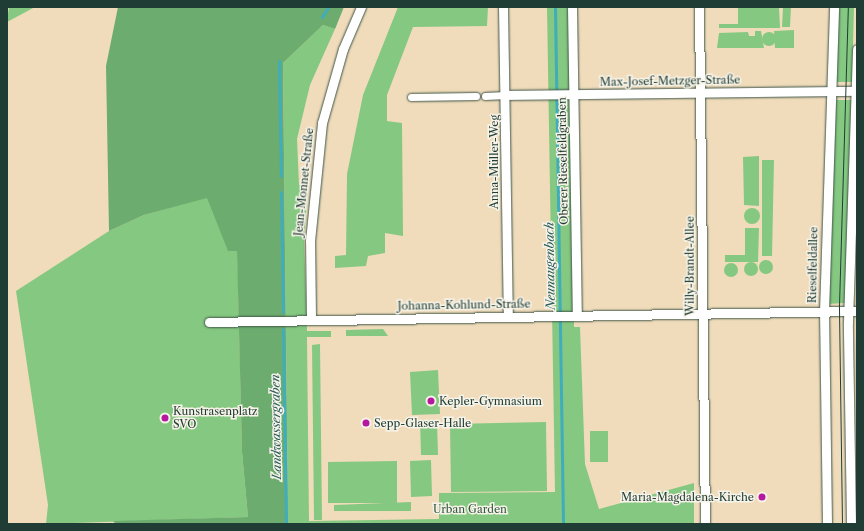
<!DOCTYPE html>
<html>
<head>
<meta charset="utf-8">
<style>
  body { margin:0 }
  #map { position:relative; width:864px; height:531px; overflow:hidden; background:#f0dcbb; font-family:"Libre Caslon Text",serif }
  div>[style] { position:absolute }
  .green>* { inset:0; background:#85c881 }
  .round { border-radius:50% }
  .forest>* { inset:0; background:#6cac6f }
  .stream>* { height:3px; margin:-1.5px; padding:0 1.5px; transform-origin:1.5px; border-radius:1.5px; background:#3fadbb }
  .roads { filter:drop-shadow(0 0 1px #3e5548) drop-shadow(0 0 1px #3e5548) }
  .pedestrian>* { height:7px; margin:-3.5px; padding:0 3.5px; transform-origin:3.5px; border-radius:3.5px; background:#fff }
  .minor>* { height:9px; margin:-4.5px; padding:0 4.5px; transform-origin:4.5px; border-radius:4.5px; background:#fff }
  .tram>* { height:1px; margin:-0.5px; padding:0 0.5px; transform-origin:0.5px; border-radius:0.5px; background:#1f3d34 }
  .dots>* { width:11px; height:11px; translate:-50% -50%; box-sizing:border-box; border:2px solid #f7f3e8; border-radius:50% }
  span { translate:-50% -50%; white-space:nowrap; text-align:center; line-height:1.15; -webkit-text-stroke:3px #f7f3e8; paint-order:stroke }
  .street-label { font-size:11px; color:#1f3d34 }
  .poi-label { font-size:11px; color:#1f3d34 }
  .left { translate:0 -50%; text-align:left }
  .right { translate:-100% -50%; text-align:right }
  .park-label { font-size:11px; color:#335943 }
  .water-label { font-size:12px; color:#295f5c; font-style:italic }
  .frame { position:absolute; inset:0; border:8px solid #1f3d34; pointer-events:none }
</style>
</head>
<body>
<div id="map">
  <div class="green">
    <i style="clip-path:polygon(9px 7px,35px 7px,7px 22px)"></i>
    <i style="clip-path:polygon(398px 7px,488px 7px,487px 26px,413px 27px,387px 95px,387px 121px,402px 123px,403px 236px,385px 233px,385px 253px,368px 256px,366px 266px,335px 268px,335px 256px,346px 255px,347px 174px,363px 95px)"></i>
    <i style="clip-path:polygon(547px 7px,570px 7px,574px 327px,580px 327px,585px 464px,599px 509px,694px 483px,694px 524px,288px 524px,283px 63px,323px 25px,335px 29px,310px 85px,297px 139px,299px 185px,308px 187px,304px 238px,307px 331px,331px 331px,331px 337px,307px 337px,309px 521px,439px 519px,439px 493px,555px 492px)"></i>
    <i style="clip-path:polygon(738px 7px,779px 7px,780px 28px,719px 28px,719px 24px,738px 24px)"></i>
    <i style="clip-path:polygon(783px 7px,791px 7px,790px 27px,782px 27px)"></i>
    <i style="clip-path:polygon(836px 7px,854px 7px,852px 82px,834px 82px)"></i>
    <i style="clip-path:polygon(794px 30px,794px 48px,775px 48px,774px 31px)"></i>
    <i style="clip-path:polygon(755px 31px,761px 31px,764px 48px,717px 48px,719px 33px,748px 32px,749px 36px,755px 36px)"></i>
    <i class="round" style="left:762px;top:32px;width:14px;height:14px"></i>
    <i style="clip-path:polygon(834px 100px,852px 100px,845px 303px,827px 304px)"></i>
    <i style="clip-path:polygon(759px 156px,759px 206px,744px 205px,743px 157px)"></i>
    <i style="clip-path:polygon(762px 160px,774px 160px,772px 256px,762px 256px)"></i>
    <i style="clip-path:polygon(236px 189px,242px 452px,248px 517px,46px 524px,48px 505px,16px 291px,109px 231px,144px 215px)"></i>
    <i class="round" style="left:744px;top:208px;width:16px;height:16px"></i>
    <i style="clip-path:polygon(745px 228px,759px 228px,758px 262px,725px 262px,725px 255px,745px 255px)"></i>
    <i class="round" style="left:759px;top:260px;width:14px;height:14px"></i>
    <i class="round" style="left:744px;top:262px;width:14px;height:14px"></i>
    <i class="round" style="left:724px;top:263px;width:14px;height:14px"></i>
    <i style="clip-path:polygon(383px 329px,388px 336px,346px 336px,346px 330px)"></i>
    <i style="clip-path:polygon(320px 344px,322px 520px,314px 520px,312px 345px)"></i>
    <i style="clip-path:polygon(438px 370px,440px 414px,412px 415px,410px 372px)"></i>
    <i style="clip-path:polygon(420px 420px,437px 420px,438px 455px,421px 455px)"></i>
    <i style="clip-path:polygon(546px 422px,547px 491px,451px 492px,450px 424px)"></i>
    <i style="clip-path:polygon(590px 431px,608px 431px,608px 462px,590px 462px)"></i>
    <i style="clip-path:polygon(431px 460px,432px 496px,411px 497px,410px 461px)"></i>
    <i style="clip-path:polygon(397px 461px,397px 503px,328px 503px,328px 462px)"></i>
    <i style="clip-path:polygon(411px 502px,411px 511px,334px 511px,334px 505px)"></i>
  </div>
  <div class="forest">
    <i style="clip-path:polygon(118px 7px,344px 7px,335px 29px,323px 25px,283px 63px,288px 524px,116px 524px,113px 521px,248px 517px,242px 452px,237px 251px,228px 251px,207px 198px,144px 215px,109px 231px,106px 66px)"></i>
  </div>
  <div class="stream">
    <i style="left:555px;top:7px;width:517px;rotate:89.11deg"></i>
    <i style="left:322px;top:17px;width:12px;rotate:-59deg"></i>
    <i style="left:279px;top:61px;width:115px;rotate:89deg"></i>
    <i style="left:281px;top:192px;width:120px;rotate:89deg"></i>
    <i style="left:283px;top:329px;width:195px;rotate:89.1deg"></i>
  </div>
  <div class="roads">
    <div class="pedestrian">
      <i style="left:485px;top:96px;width:21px;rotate:-3deg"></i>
      <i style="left:411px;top:97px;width:65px;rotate:-0.9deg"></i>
    </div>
    <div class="minor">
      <i style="left:503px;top:7px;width:310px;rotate:89.1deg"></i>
      <i style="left:572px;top:7px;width:309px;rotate:89.1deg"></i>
      <i style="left:699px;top:7px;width:517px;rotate:89.34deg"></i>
      <i style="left:506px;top:95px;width:351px;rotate:-0.7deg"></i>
      <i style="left:311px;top:318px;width:77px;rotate:-90.7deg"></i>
      <i style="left:310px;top:241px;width:119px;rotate:-84.2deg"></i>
      <i style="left:322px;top:123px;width:77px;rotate:-74.2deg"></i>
      <i style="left:343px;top:49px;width:46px;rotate:-66.8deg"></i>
      <i style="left:209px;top:322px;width:648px;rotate:-0.97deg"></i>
      <i style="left:827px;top:524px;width:212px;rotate:-90.8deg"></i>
      <i style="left:824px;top:312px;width:305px;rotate:-88.1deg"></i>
      <i style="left:851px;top:524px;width:202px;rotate:-90.9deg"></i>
      <i style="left:848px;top:322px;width:273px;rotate:-88.1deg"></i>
    </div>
  </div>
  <div class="tram">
    <i style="left:842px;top:524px;width:219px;rotate:-90.8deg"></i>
    <i style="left:839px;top:305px;width:298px;rotate:-88.3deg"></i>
  </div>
  <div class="dots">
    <i style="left:431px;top:401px;background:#b5179e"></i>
    <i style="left:165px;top:418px;background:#b5179e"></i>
    <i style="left:366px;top:423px;background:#b5179e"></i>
    <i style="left:762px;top:497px;background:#b5179e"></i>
  </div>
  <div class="street-label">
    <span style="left:670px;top:81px;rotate:-1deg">Max-Josef-Metzger-Straße</span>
    <span style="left:563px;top:161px;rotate:-91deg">Oberer Rieselfeldgraben</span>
    <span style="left:494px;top:162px;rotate:-90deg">Anna-Müller-Weg</span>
    <span style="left:304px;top:182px;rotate:-84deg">Jean-Monnet-Straße</span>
    <span style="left:813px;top:265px;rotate:-89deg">Rieselfeldallee</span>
    <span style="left:690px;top:266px;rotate:-90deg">Willy-Brandt-Allee</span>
    <span style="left:464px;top:305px;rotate:-1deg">Johanna-Kohlund-Straße</span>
  </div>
  <div class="poi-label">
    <span class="left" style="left:439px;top:401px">Kepler-Gymnasium</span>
    <span class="left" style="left:173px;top:418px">Kunstrasenplatz<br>SVO</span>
    <span class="left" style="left:374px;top:423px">Sepp-Glaser-Halle</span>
    <span class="right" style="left:754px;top:497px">Maria-Magdalena-Kirche</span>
  </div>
  <div class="park-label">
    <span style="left:470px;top:509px">Urban Garden</span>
  </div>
  <div class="water-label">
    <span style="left:550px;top:266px;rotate:-91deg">Neunaugenbach</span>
    <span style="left:276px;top:427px;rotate:-91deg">Landwassergraben</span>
  </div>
  <div class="frame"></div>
</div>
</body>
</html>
